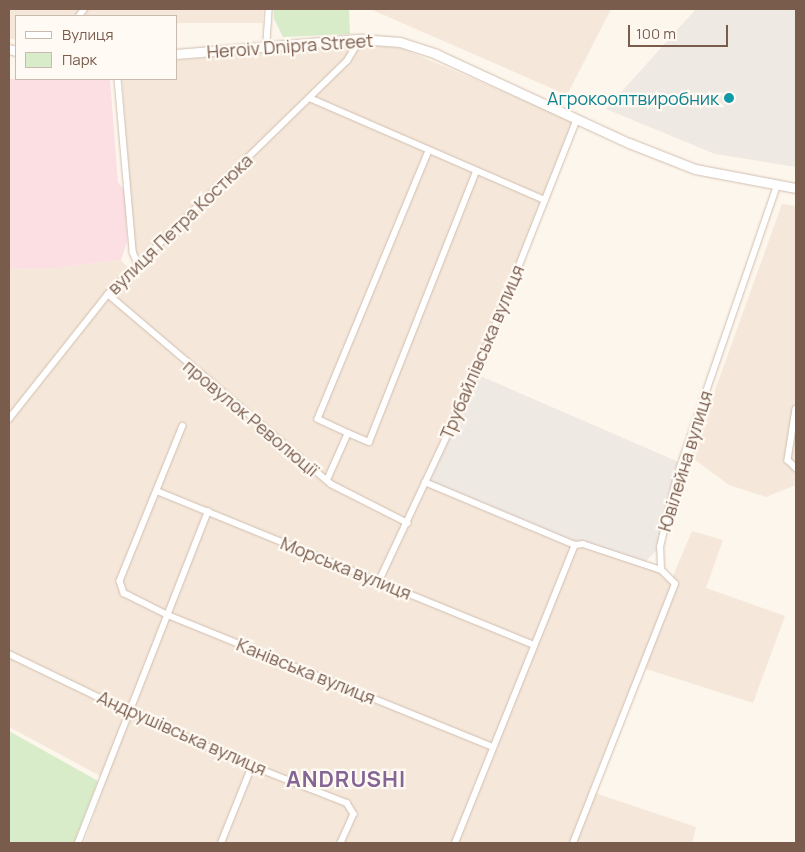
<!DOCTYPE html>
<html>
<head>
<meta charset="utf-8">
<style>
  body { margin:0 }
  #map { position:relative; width:805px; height:852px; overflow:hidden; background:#fdf6ec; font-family:Manrope,sans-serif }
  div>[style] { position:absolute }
  .residential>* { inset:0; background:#f5e8da }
  .industrial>* { inset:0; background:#efe9e4 }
  .medical>* { inset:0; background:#fbdfe3 }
  .green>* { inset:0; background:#d8ecc9 }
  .roads { filter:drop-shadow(0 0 1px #d1beb0) drop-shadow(0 0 1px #d1beb0) }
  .minor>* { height:5.5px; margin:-2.75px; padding:0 2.75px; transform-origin:2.75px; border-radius:2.75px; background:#fff }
  .secondary>* { height:9px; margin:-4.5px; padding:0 4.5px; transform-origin:4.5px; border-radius:4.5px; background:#fff }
  .dots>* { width:14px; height:14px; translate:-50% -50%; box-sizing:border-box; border:2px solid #fffaf3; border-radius:50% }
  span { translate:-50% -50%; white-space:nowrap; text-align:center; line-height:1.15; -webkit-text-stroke:4.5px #fffaf3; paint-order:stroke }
  .street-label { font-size:18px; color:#7a5c4d }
  .culture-label { font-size:18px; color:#0d838f }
  .right { translate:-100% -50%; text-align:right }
  .district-label { font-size:22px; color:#846695; font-weight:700; letter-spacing:1px }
  .frame { position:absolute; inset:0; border:10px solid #7a5c4d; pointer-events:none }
  .legend { position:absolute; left:15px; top:15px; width:162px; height:65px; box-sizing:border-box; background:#fffaf3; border:1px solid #cabbb1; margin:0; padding:6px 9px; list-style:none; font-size:15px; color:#7a5c4d }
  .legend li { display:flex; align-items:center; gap:10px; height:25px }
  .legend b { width:25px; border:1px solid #cabbb1 }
  .scale { position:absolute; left:628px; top:25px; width:100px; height:22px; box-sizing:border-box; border:2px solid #7a5c4d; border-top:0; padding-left:6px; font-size:15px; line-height:18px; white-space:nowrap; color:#7a5c4d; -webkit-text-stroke:4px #fffaf3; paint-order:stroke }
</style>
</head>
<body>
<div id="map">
  <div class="residential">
    <i style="clip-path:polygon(9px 9px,263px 9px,263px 23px,176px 23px,176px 16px,16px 16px,16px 40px,9px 38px)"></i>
    <i style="clip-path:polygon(370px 9px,611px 9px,567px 95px)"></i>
    <i style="clip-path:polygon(371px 45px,401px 48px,573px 121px,473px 372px,422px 483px,572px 547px,583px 546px,658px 572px,670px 583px,692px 531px,723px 540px,706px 588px,785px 616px,753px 703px,640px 667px,589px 791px,696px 827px,692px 843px,84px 843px,106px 779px,9px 727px,9px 269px,59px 268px,121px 260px,132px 272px,140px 264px,135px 254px,122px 79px,176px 79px,176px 60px)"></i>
    <i style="clip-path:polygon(782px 204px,796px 206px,796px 485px,766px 497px,729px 485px,691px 457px)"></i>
  </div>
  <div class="industrial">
    <i style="clip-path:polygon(696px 9px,796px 9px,796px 167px,715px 154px,606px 109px)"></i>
    <i style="clip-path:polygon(476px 374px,681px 463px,660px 547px,643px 564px,583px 544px,575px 545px,425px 482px)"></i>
  </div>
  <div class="medical">
    <i style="clip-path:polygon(9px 79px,110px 79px,118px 182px,125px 191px,127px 242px,121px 260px,59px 268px,9px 269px)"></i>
  </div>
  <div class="green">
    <i style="clip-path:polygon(274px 9px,349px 9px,350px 34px,283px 37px,274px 19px)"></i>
    <i style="clip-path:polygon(9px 731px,98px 781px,74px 843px,9px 843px)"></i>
  </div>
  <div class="roads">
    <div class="minor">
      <i style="left:79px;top:16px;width:9px;rotate:-54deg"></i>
      <i style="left:266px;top:48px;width:39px;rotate:-86deg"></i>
      <i style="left:118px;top:79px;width:174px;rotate:85deg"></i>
      <i style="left:133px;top:252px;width:13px;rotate:67deg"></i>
      <i style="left:310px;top:98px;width:256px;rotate:23.5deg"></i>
      <i style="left:429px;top:151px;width:290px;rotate:112.5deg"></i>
      <i style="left:318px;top:419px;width:33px;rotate:25deg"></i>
      <i style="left:348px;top:433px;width:23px;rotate:23deg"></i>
      <i style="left:369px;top:442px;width:290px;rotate:-68.4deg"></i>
      <i style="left:108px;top:294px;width:293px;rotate:40.4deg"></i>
      <i style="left:331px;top:484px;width:86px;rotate:26.9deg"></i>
      <i style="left:796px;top:409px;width:52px;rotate:98.9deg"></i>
      <i style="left:788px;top:460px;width:11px;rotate:45deg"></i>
      <i style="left:9px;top:419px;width:159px;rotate:-51.6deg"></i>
      <i style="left:108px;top:294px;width:334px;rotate:-44.3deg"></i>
      <i style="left:347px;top:61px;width:26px;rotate:-59deg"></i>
      <i style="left:183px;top:426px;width:167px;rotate:112.1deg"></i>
      <i style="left:120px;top:581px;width:13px;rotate:72deg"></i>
      <i style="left:124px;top:593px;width:49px;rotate:26.6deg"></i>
      <i style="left:168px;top:615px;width:351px;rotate:22.1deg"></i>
      <i style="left:327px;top:480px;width:51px;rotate:-65.9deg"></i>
      <i style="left:425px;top:482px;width:163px;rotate:22.8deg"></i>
      <i style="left:575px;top:545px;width:8px;rotate:-7deg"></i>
      <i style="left:583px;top:544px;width:82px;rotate:18.4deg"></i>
      <i style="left:157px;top:491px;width:407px;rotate:22.2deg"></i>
      <i style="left:379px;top:581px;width:229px;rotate:-64.9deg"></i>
      <i style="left:476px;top:374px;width:274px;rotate:-68.4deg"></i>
      <i style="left:9px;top:654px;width:133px;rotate:25.8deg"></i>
      <i style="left:129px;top:712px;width:134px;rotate:23.7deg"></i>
      <i style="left:252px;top:766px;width:102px;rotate:21.3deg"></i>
      <i style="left:347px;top:803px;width:13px;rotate:58deg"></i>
      <i style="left:354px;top:814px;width:32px;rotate:114deg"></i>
      <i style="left:78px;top:843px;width:356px;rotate:-68.6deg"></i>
      <i style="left:221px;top:843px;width:83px;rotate:-68.1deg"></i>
      <i style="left:455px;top:843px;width:321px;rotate:-68.1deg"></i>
      <i style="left:573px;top:843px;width:278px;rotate:-68.5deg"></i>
      <i style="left:675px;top:584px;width:20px;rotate:-135deg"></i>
      <i style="left:661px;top:570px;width:23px;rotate:-92deg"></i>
      <i style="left:660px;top:547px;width:73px;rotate:-76.5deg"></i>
      <i style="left:677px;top:476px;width:307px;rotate:-71deg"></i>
    </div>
    <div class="secondary">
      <i style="left:9px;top:49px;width:7px;rotate:16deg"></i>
      <i style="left:176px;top:54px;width:185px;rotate:-4.7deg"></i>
      <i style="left:360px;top:39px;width:40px;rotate:4.3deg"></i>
      <i style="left:400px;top:42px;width:38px;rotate:18deg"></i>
      <i style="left:436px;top:54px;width:213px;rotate:24.8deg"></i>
      <i style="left:629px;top:143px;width:71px;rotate:21.5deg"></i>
      <i style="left:695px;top:169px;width:103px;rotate:10.7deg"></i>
    </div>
  </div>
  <div class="dots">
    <i style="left:729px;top:98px;background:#0f9aa8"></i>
  </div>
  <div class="street-label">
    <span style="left:290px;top:46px;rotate:-4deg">Heroiv Dnipra Street</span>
    <span style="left:180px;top:224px;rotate:-44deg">вулиця Петра Костюка</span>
    <span style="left:482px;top:352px;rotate:-67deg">Трубайлівська вулиця</span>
    <span style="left:251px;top:418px;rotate:40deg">провулок Революції</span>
    <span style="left:685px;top:461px;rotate:-73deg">Ювілейна вулиця</span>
    <span style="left:346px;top:568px;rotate:22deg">Морська вулиця</span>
    <span style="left:306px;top:671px;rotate:22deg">Канівська вулиця</span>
    <span style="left:182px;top:733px;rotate:24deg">Андрушівська вулиця</span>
  </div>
  <div class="culture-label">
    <span class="right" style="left:719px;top:98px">Агрокооптвиробник</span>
  </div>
  <div class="district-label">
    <span style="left:346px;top:780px">ANDRUSHI</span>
  </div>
  <div class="frame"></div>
  <ul class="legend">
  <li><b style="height:6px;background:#fff"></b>Вулиця</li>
  <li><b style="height:14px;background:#d8ecc9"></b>Парк</li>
  </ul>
  <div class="scale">100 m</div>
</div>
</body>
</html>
